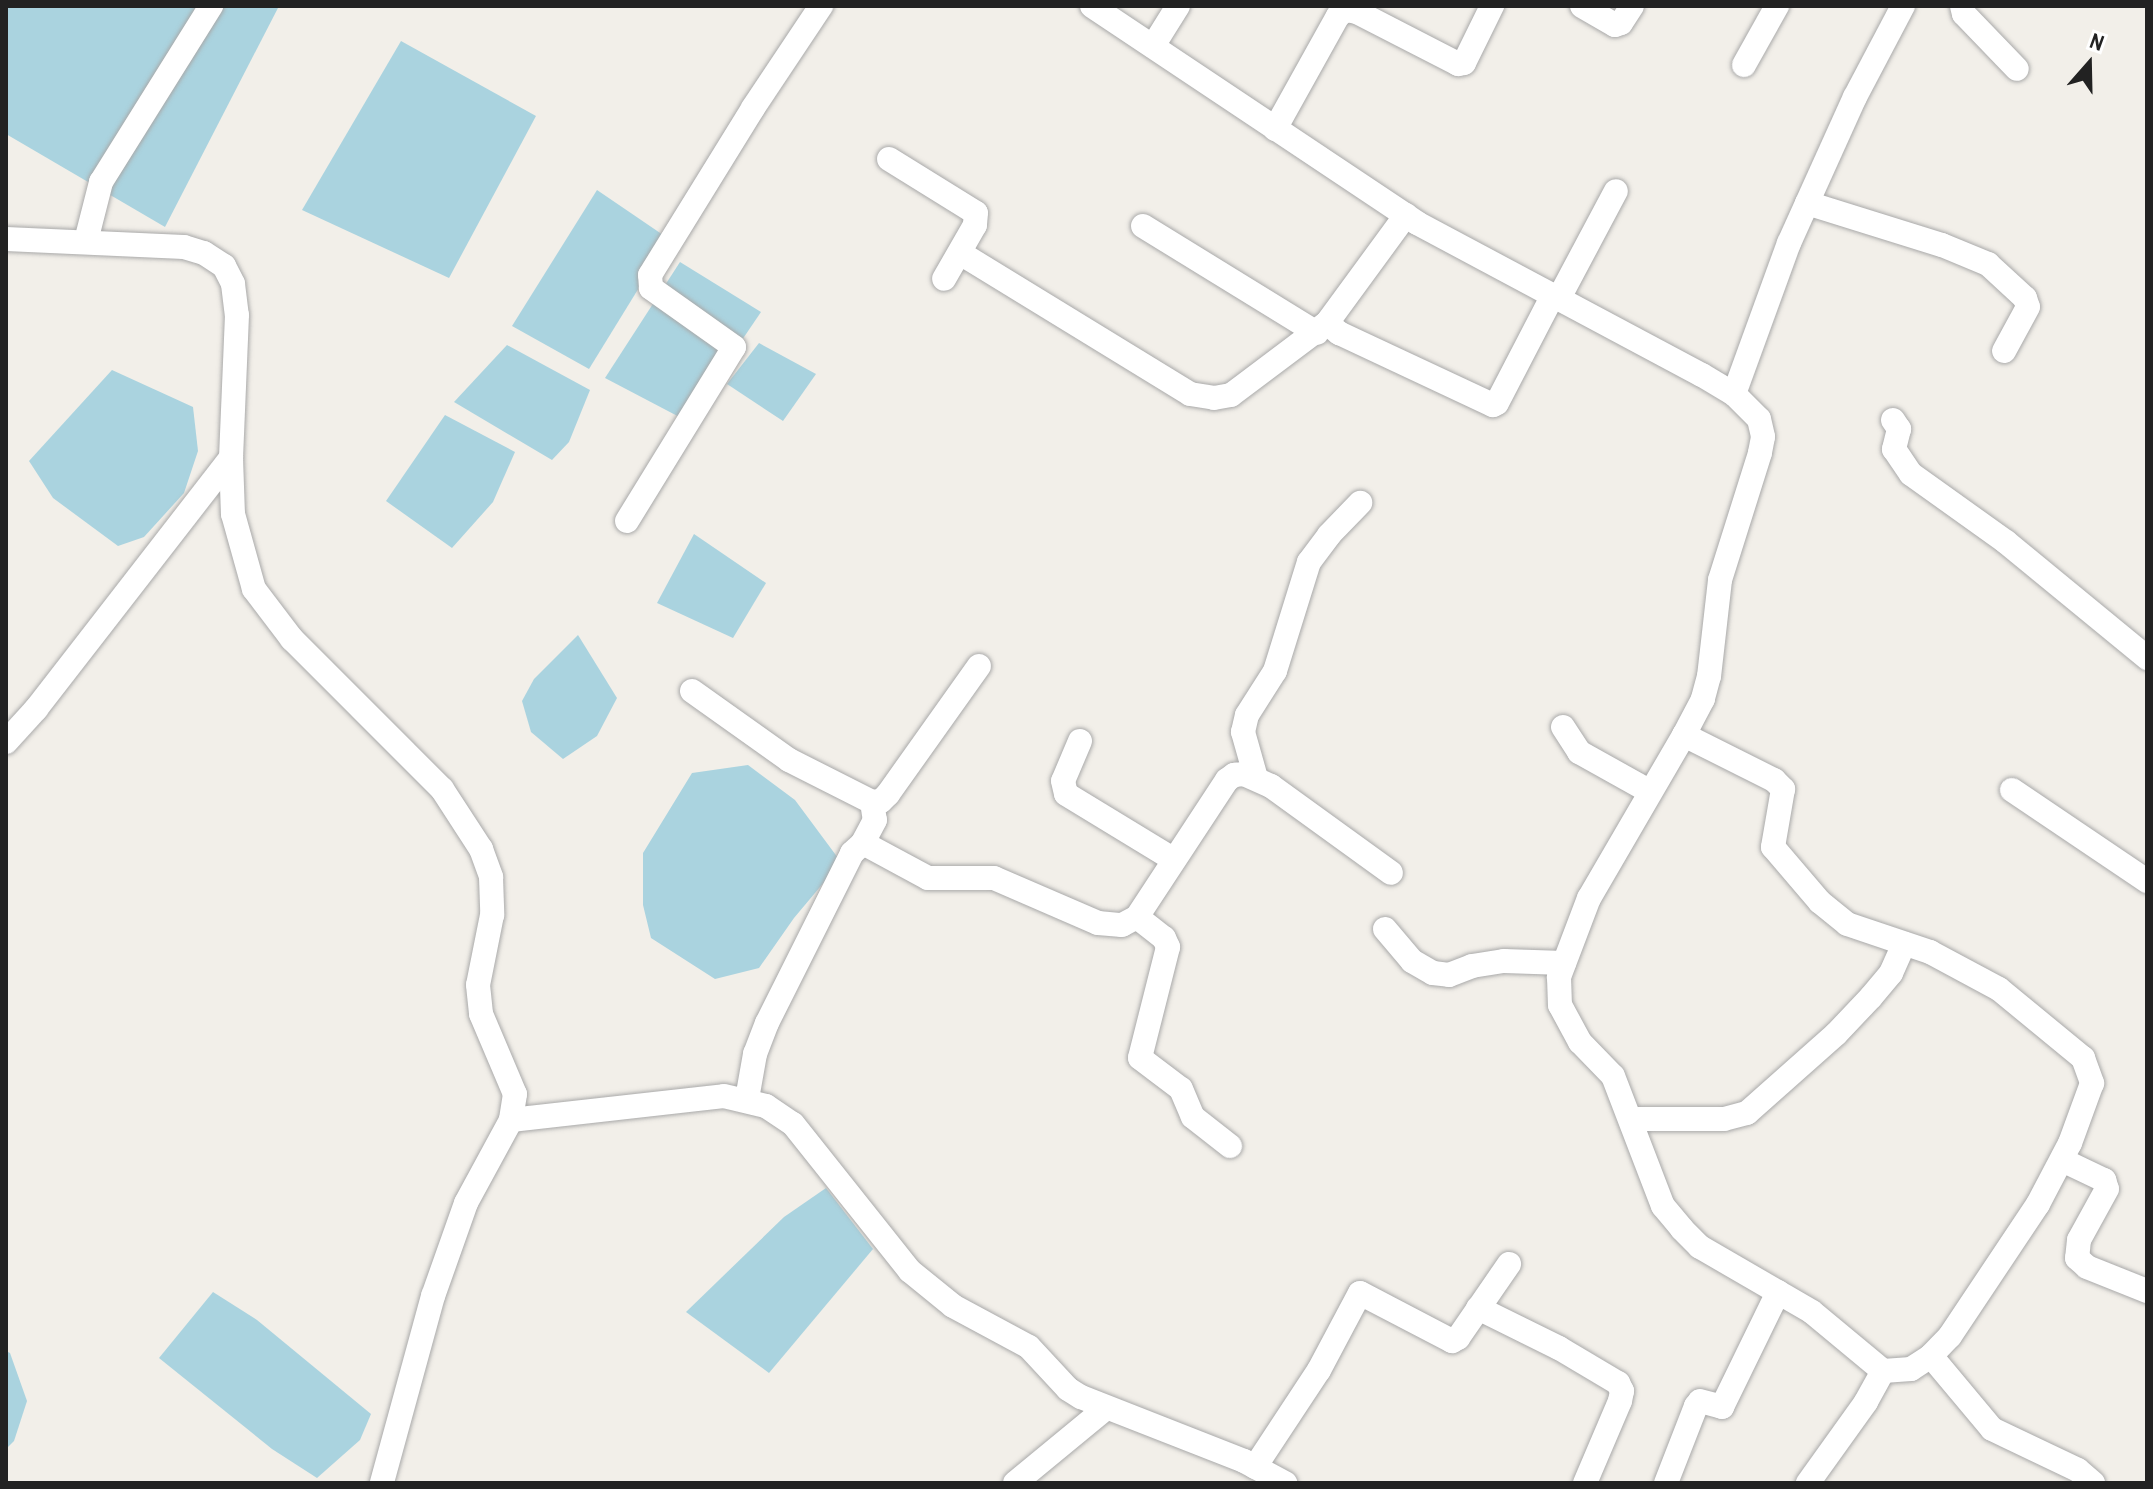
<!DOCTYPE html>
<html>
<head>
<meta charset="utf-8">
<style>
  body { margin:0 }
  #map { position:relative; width:2153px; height:1489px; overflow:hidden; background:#f2efe9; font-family:"Archivo Narrow",sans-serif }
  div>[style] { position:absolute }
  .water>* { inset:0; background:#aad3df }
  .roads { filter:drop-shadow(0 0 2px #a9a9a9) drop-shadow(0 0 2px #a9a9a9) }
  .minor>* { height:24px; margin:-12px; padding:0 12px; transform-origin:12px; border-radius:12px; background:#fff }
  span { translate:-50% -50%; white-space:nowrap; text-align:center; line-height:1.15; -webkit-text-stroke:6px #fff; paint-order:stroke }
  .frame { position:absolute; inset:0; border:8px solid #222; pointer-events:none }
  .north { position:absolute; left:2049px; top:24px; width:80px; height:80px; -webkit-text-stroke:6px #fff; paint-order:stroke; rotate:20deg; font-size:22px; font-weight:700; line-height:32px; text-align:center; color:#222 }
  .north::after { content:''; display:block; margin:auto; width:28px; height:36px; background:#222; clip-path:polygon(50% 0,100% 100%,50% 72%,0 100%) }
</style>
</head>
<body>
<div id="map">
  <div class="water">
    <i style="clip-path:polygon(6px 6px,279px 6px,165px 227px,6px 134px)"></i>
    <i style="clip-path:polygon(401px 41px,536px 116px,449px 278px,302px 210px)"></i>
    <i style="clip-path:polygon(597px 190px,669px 239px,589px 369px,512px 326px)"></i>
    <i style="clip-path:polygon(680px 262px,761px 312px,687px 421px,605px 378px)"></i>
    <i style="clip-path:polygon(759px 343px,816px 374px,783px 421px,727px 384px)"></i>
    <i style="clip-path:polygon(507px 345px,590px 390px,569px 442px,552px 460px,454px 402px)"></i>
    <i style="clip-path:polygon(112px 370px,193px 407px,198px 451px,184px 493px,144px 537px,118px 546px,53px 498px,29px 461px)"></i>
    <i style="clip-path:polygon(445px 415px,515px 452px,493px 502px,452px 548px,386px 501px)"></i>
    <i style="clip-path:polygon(694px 534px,766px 583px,733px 638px,657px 603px)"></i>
    <i style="clip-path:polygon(578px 635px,617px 698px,597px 736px,563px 759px,531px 732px,522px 701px,534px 679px)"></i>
    <i style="clip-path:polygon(748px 765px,795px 800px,841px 862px,794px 918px,759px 968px,715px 979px,651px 938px,643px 905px,643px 853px,692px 773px)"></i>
    <i style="clip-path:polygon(826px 1188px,873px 1249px,769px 1373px,686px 1312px,784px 1217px)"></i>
    <i style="clip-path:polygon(213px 1292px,257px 1320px,371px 1414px,360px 1440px,317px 1478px,272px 1449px,159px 1358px)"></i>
    <i style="clip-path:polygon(6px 1351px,10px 1353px,27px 1401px,14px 1441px,6px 1449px)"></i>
  </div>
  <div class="roads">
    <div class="minor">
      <i style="left:1092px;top:6px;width:391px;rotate:33.7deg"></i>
      <i style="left:1417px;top:223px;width:323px;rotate:28.1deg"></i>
      <i style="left:1702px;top:375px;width:37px;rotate:31deg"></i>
      <i style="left:1734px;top:394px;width:35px;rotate:45deg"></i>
      <i style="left:1759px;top:419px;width:18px;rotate:77deg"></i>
      <i style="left:1763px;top:437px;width:16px;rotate:101deg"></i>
      <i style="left:1760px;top:453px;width:133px;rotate:107.5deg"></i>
      <i style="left:1720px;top:580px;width:97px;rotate:96.5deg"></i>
      <i style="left:1709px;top:676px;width:24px;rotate:105deg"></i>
      <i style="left:1703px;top:699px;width:41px;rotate:117.8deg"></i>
      <i style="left:1684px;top:735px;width:101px;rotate:26.6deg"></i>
      <i style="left:1774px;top:780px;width:13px;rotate:45deg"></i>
      <i style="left:1783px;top:789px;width:59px;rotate:99.8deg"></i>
      <i style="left:1773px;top:847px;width:72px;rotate:49.5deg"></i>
      <i style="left:1820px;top:902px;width:35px;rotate:39deg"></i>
      <i style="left:1847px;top:924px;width:88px;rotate:18.6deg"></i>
      <i style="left:1930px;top:952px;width:78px;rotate:28.2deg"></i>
      <i style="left:1999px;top:989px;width:109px;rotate:39.4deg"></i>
      <i style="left:2083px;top:1058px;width:27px;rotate:70deg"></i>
      <i style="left:2092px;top:1083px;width:64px;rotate:110.1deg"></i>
      <i style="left:2070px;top:1143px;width:69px;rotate:117.7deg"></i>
      <i style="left:2038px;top:1204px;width:159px;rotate:123.7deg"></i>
      <i style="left:1950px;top:1336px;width:28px;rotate:134deg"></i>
      <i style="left:1931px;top:1356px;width:24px;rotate:147deg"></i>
      <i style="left:1911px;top:1369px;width:28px;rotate:176deg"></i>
      <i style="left:1582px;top:6px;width:38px;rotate:30deg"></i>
      <i style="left:1615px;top:25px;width:6px;rotate:-18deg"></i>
      <i style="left:1621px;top:23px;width:20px;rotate:-57deg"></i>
      <i style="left:1962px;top:6px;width:8px;rotate:76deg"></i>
      <i style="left:1964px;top:14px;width:76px;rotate:46.1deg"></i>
      <i style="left:1153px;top:46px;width:47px;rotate:-58deg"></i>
      <i style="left:1744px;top:65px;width:68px;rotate:-60.8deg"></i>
      <i style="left:1275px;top:129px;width:129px;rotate:-60.9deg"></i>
      <i style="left:1338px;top:16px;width:9px;rotate:-41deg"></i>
      <i style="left:1345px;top:10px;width:12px;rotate:9deg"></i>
      <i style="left:1357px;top:12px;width:114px;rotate:27.2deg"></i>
      <i style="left:1458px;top:64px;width:6px;rotate:-9deg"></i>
      <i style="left:1464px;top:63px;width:64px;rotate:-63.8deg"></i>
      <i style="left:889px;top:159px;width:102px;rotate:31.8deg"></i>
      <i style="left:976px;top:213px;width:12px;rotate:95deg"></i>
      <i style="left:975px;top:225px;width:62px;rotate:119.9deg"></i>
      <i style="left:1807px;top:203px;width:141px;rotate:17.3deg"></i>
      <i style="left:1942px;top:245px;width:50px;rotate:22.4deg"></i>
      <i style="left:1988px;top:264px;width:50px;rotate:42.6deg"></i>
      <i style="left:2025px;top:298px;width:9px;rotate:72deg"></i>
      <i style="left:2028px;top:307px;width:50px;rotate:118.6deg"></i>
      <i style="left:1406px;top:215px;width:134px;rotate:126.2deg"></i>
      <i style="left:1327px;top:323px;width:16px;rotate:40deg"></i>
      <i style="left:1339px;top:333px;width:170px;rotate:25.1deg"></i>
      <i style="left:1493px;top:405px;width:4px;rotate:-27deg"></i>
      <i style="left:1497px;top:403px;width:122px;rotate:-62.6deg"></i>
      <i style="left:1143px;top:226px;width:204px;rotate:31.6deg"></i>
      <i style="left:6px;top:239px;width:178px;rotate:2.6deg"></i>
      <i style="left:184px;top:247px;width:21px;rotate:17deg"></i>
      <i style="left:204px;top:253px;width:24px;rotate:33deg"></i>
      <i style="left:224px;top:266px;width:20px;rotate:63deg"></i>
      <i style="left:233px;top:284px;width:31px;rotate:83deg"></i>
      <i style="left:237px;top:315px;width:143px;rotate:92.4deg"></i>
      <i style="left:231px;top:458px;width:56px;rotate:88deg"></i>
      <i style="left:233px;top:514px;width:78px;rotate:74.4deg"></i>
      <i style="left:254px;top:589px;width:63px;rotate:52.8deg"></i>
      <i style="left:292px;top:639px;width:212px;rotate:45deg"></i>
      <i style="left:442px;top:789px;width:72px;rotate:57deg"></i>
      <i style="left:481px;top:849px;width:30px;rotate:70deg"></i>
      <i style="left:491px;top:877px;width:38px;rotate:88deg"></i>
      <i style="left:492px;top:915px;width:71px;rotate:101.3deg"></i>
      <i style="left:478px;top:985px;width:29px;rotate:84deg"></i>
      <i style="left:481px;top:1014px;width:87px;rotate:67deg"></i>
      <i style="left:515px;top:1094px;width:26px;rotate:99deg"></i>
      <i style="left:511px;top:1120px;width:94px;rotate:118.5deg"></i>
      <i style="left:466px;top:1203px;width:99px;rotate:109.5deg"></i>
      <i style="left:433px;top:1296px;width:194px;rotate:105.3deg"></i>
      <i style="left:86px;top:241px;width:61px;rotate:-75.7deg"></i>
      <i style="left:101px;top:182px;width:208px;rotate:-58deg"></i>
      <i style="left:960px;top:253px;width:270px;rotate:31.5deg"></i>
      <i style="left:1190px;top:394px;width:24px;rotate:9deg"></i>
      <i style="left:1214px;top:398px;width:17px;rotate:-10deg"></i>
      <i style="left:1231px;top:395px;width:120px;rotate:-36.9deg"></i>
      <i style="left:1559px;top:298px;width:121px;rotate:-62deg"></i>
      <i style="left:1734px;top:394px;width:161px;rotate:-70deg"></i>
      <i style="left:1789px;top:243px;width:160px;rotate:-65.7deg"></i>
      <i style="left:1855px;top:97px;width:103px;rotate:-62.2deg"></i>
      <i style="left:1893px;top:420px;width:11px;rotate:56deg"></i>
      <i style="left:1899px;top:429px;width:21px;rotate:104deg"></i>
      <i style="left:1894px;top:449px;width:30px;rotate:56deg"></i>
      <i style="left:1911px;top:474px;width:117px;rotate:35.6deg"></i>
      <i style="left:2006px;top:542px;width:183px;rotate:39.4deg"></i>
      <i style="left:627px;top:521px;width:204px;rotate:-58.4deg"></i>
      <i style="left:734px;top:347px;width:102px;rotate:-144.6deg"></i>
      <i style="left:651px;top:288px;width:13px;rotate:-94deg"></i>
      <i style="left:650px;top:275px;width:196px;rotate:-58.3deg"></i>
      <i style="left:753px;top:108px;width:123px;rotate:-56.3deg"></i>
      <i style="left:692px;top:691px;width:119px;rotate:35.4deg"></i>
      <i style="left:789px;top:760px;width:93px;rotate:26.8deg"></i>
      <i style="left:872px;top:802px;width:18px;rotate:81deg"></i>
      <i style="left:875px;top:820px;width:26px;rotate:118deg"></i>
      <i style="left:1563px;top:727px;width:30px;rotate:57deg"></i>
      <i style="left:1579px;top:752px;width:80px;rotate:29.1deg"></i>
      <i style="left:1684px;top:735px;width:189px;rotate:120.2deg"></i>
      <i style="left:1589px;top:898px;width:85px;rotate:110.8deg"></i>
      <i style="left:1559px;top:977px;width:28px;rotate:88deg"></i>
      <i style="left:1560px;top:1005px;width:42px;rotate:61.6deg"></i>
      <i style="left:1580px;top:1042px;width:47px;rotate:45.9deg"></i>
      <i style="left:1613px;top:1076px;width:139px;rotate:69deg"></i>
      <i style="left:1663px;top:1206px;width:30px;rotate:50deg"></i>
      <i style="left:1682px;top:1229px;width:25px;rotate:45deg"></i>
      <i style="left:1700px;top:1247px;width:129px;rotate:30.1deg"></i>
      <i style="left:1812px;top:1312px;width:92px;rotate:39.7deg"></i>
      <i style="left:1883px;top:1371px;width:35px;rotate:119deg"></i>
      <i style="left:1866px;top:1402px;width:100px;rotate:125.6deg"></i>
      <i style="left:1080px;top:741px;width:43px;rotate:113deg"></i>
      <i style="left:1063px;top:781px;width:13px;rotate:77deg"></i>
      <i style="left:1066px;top:794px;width:125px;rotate:31.3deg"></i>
      <i style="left:6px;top:742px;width:45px;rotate:-47.7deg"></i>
      <i style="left:36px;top:709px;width:318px;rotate:-52.2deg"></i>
      <i style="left:1256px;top:778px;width:48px;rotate:-105.8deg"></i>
      <i style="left:1243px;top:732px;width:17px;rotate:-77deg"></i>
      <i style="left:1247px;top:715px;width:52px;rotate:-57.5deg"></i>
      <i style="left:1275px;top:671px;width:114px;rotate:-72.7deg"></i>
      <i style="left:1309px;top:562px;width:34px;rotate:-53deg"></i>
      <i style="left:1329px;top:535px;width:45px;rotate:-45.9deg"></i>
      <i style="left:2012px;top:790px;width:163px;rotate:34deg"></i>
      <i style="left:872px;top:802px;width:9px;rotate:-6deg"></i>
      <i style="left:881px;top:801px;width:10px;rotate:-45deg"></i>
      <i style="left:888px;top:794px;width:157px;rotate:-54.6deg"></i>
      <i style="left:1137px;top:917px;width:34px;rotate:38deg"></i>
      <i style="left:1164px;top:938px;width:10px;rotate:66deg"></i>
      <i style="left:1168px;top:947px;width:114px;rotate:104.2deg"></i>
      <i style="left:1140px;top:1058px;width:51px;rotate:37.1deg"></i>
      <i style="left:1181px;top:1089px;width:30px;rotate:67deg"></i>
      <i style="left:1193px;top:1117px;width:47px;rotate:38.1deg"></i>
      <i style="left:1385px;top:929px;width:42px;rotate:49.8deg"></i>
      <i style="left:1412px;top:961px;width:24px;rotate:30deg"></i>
      <i style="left:1433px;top:973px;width:16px;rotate:7deg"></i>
      <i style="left:1449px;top:975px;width:25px;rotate:-21deg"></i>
      <i style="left:1472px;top:966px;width:32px;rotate:-9deg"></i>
      <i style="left:1504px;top:961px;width:60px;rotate:1.9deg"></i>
      <i style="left:747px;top:1099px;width:46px;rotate:-79.9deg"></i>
      <i style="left:755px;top:1054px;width:33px;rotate:-69deg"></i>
      <i style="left:767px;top:1023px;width:190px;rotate:-63.4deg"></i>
      <i style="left:852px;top:853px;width:15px;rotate:-42deg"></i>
      <i style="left:863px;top:843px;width:74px;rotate:28.3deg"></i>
      <i style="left:928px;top:878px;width:66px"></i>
      <i style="left:994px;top:878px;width:113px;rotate:23.4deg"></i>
      <i style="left:1098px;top:923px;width:24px;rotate:5deg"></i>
      <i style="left:1122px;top:925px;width:17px;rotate:-28deg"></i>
      <i style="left:1137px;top:917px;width:164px;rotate:-56.7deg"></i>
      <i style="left:1227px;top:780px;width:9px;rotate:-36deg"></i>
      <i style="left:1234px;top:775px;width:10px;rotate:-6deg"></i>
      <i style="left:1244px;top:774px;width:30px;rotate:24deg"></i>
      <i style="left:1271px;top:786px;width:148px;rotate:35.9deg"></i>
      <i style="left:1632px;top:1119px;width:92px"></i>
      <i style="left:1724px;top:1119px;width:24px;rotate:-15deg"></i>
      <i style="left:1747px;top:1113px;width:119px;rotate:-41.6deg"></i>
      <i style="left:1836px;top:1034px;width:51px;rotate:-46.6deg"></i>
      <i style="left:1871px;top:997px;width:31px;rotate:-50deg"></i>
      <i style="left:1891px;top:973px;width:32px;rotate:-66deg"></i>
      <i style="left:511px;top:1120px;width:214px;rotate:-6.4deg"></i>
      <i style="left:724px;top:1096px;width:43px;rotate:13.4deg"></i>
      <i style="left:766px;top:1106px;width:32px;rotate:34deg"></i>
      <i style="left:793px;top:1124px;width:188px;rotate:51.5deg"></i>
      <i style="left:910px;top:1271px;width:55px;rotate:39.1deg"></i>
      <i style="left:953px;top:1306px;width:86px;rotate:28.3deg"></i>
      <i style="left:1029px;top:1347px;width:57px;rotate:47.1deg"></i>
      <i style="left:1068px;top:1389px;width:15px;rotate:32deg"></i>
      <i style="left:1081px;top:1397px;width:175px;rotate:21.4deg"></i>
      <i style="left:1244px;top:1461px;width:47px;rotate:28.2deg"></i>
      <i style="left:2062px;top:1160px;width:47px;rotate:25.5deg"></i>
      <i style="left:2104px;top:1180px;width:9px;rotate:72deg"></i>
      <i style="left:2107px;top:1189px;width:58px;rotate:118.8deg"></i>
      <i style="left:2079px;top:1240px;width:18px;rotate:96deg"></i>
      <i style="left:2077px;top:1258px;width:13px;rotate:42deg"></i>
      <i style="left:2087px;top:1267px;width:65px;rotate:21.8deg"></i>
      <i style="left:1478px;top:1308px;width:90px;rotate:26.3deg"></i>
      <i style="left:1559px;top:1348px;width:69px;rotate:30.7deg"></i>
      <i style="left:1618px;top:1383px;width:9px;rotate:63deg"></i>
      <i style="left:1622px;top:1391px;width:10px;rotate:101deg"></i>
      <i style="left:1620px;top:1401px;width:89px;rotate:113.1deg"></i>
      <i style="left:1931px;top:1356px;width:95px;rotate:50.1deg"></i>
      <i style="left:1992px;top:1429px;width:95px;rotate:25.5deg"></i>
      <i style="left:2078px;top:1470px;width:20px;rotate:41deg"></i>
      <i style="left:1255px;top:1467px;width:116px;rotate:-56.6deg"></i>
      <i style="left:1319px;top:1370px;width:87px;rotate:-62deg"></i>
      <i style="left:1360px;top:1293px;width:104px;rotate:27.6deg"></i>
      <i style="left:1452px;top:1341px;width:7px;rotate:-27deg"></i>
      <i style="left:1458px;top:1338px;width:90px;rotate:-55.4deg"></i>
      <i style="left:1015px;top:1483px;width:118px;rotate:-39.5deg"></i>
      <i style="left:1666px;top:1483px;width:83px;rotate:-68.7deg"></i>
      <i style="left:1696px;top:1406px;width:6px;rotate:-51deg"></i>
      <i style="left:1700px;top:1401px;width:23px;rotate:15deg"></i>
      <i style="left:1722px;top:1407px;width:128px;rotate:-64deg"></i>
    </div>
  </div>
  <div class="frame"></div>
  <div class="north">N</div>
</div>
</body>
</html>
